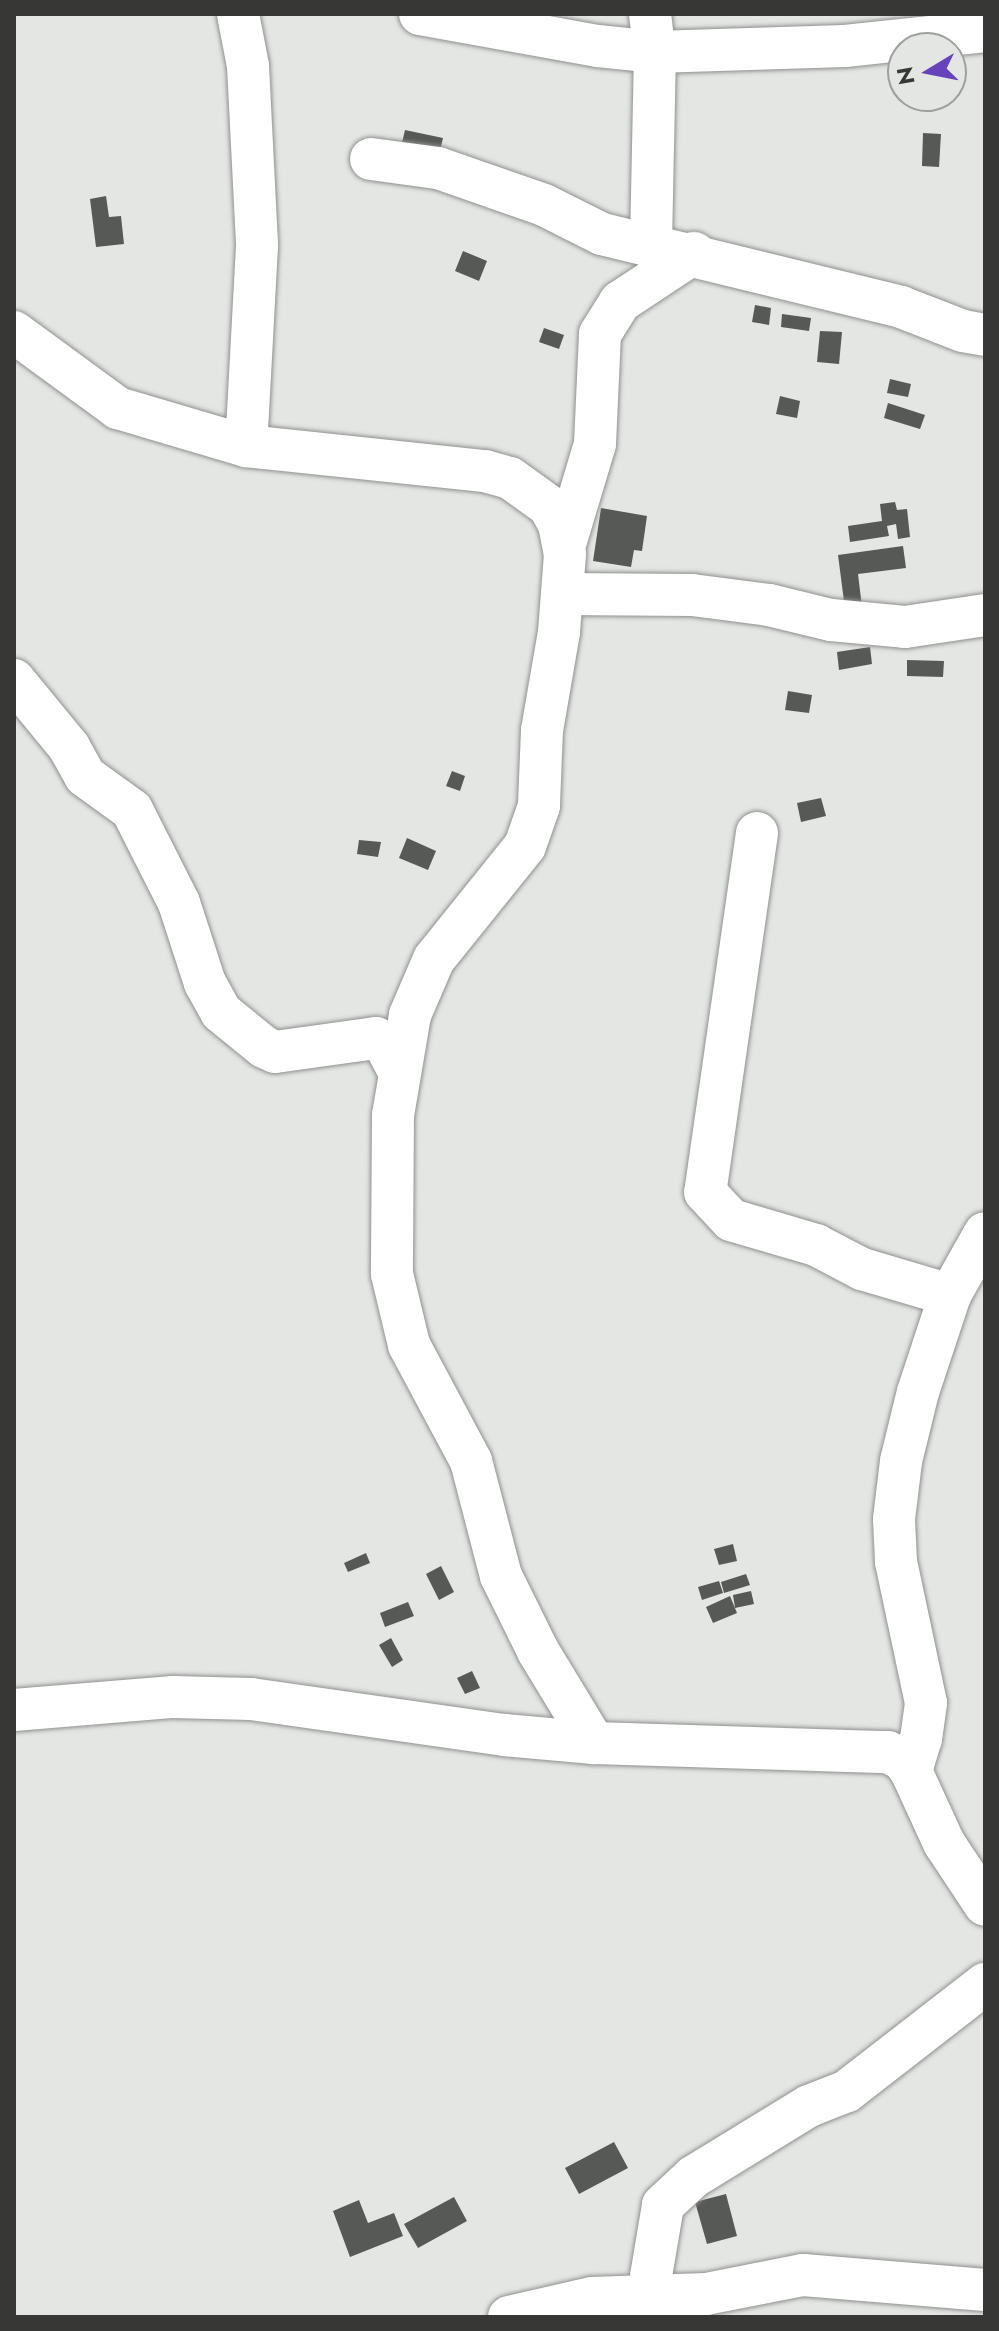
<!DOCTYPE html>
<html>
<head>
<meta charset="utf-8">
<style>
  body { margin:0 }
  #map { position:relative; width:999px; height:2331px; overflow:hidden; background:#e3e6e3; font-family:Jost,sans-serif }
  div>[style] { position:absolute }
  .building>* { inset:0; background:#575956 }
  .roads { filter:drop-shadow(0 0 2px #8f918e) drop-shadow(0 0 2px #8f918e) }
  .minor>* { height:42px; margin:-21px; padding:0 21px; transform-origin:21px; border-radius:21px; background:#fff }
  span { translate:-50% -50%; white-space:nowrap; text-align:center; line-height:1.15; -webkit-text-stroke:8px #e3e6e3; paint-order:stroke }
  .frame { position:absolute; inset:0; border:16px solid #373836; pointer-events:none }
  .north { position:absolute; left:887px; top:32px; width:80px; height:80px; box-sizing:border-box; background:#e3e6e3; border:2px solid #9ea09e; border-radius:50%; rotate:260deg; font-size:22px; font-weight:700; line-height:32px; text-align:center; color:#373836 }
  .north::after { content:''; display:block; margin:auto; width:28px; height:36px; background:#6643bb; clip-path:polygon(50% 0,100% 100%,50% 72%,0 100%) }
</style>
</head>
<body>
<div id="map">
  <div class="building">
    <i style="clip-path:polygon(405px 130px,443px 138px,439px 155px,401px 147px)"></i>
    <i style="clip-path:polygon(923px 133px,941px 134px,939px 167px,922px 166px)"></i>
    <i style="clip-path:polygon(106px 196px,109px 217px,121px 216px,124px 244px,96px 247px,90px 199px)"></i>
    <i style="clip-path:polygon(463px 251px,487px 261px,479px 281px,455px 271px)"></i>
    <i style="clip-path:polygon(755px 305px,771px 308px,769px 325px,752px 322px)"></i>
    <i style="clip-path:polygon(782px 314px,811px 318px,809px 331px,781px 327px)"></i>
    <i style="clip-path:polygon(544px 328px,564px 335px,559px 349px,539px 342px)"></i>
    <i style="clip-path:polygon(820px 331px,842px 332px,839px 364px,817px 362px)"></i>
    <i style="clip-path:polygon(890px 379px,911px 384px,908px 397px,887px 393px)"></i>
    <i style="clip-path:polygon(780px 396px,800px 401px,797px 418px,776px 414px)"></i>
    <i style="clip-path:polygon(888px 403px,925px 415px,920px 429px,884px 418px)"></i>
    <i style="clip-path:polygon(895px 502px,897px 510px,907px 509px,910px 537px,898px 539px,896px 524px,887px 526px,889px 536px,850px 542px,848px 526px,882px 521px,880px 504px)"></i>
    <i style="clip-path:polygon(601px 508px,647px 516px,642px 551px,634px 550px,631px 567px,593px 561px)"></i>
    <i style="clip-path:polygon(903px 546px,906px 568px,858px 574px,862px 607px,845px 609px,838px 555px)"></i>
    <i style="clip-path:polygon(870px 647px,872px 664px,839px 670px,837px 652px)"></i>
    <i style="clip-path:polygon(907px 660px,944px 661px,943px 677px,907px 676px)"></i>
    <i style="clip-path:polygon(788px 691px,812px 695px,809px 713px,785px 710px)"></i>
    <i style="clip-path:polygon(452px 771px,465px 776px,460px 791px,446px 786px)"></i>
    <i style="clip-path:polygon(821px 798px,826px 816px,801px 822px,797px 803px)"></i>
    <i style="clip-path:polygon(407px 838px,436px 851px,428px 870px,399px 858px)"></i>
    <i style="clip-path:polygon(359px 840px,381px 842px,378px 857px,357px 854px)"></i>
    <i style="clip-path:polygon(733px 1544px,737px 1561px,719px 1565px,714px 1549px)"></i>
    <i style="clip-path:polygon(366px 1553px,370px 1563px,348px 1572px,344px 1563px)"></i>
    <i style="clip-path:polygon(441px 1566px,454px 1592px,439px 1600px,426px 1574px)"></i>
    <i style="clip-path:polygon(746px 1574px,750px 1585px,724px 1593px,721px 1582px)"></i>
    <i style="clip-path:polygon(719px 1581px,723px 1593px,702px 1600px,698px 1587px)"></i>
    <i style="clip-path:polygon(751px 1591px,754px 1604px,735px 1608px,733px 1595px)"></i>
    <i style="clip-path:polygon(730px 1596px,737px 1613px,713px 1623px,706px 1607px)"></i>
    <i style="clip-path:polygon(408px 1602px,414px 1616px,385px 1627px,380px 1613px)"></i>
    <i style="clip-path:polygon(391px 1638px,403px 1660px,392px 1667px,379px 1645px)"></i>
    <i style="clip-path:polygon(472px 1671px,480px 1688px,465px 1694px,457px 1678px)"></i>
    <i style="clip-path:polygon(614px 2142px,628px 2168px,579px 2194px,565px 2168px)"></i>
    <i style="clip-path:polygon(726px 2194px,737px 2236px,707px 2244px,695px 2202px)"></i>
    <i style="clip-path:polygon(454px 2197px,467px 2221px,418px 2248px,404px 2224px)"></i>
    <i style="clip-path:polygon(359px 2200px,368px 2223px,394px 2213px,403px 2236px,350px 2257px,333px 2211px)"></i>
  </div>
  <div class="roads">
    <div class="minor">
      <i style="left:238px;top:14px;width:53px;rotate:79.1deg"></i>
      <i style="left:248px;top:66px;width:180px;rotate:87.1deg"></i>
      <i style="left:257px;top:246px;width:200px;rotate:93.1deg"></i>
      <i style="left:420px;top:14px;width:181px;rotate:10.2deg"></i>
      <i style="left:598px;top:46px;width:57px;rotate:6deg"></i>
      <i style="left:655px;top:52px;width:190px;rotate:-1.8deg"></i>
      <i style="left:845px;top:46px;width:141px;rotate:-6.1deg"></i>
      <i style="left:650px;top:14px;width:38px;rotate:83deg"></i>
      <i style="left:655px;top:52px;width:194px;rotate:91.2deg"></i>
      <i style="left:371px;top:159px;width:68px;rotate:7.7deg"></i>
      <i style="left:438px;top:168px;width:112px;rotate:19.2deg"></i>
      <i style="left:544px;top:205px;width:65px;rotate:26.6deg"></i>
      <i style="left:602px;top:234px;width:308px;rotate:13.7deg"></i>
      <i style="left:901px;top:307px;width:66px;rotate:21.2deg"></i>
      <i style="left:963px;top:331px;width:22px;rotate:10deg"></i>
      <i style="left:14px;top:332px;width:129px;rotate:36.2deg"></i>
      <i style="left:118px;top:408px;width:134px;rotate:16.5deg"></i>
      <i style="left:246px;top:446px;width:240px;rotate:6deg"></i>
      <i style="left:485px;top:471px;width:26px;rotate:16deg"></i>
      <i style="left:510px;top:478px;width:48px;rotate:35.7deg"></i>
      <i style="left:549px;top:506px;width:21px;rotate:61deg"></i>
      <i style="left:559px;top:524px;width:31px;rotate:79deg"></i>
      <i style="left:565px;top:554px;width:78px;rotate:94.4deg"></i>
      <i style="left:559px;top:632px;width:99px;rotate:99.8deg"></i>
      <i style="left:542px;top:730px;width:76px;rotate:92.3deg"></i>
      <i style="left:539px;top:806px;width:42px;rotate:109.3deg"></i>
      <i style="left:525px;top:846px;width:145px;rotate:128.8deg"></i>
      <i style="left:434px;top:959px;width:61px;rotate:113.2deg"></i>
      <i style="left:410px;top:1015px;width:101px;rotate:99.6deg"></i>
      <i style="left:393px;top:1115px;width:159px;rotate:90.4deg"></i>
      <i style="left:392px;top:1274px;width:73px;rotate:76.5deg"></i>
      <i style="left:409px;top:1345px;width:132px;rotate:61.9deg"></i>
      <i style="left:471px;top:1461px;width:119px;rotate:75.4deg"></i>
      <i style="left:501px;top:1576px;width:84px;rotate:63.7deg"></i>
      <i style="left:538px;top:1651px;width:108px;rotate:58.7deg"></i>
      <i style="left:565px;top:544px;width:104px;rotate:-73.3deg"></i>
      <i style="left:595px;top:444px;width:110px;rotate:-87.4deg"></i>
      <i style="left:600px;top:334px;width:38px;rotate:-58deg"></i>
      <i style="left:620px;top:302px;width:89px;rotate:-33.5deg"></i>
      <i style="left:562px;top:594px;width:130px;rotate:0.4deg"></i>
      <i style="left:692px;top:595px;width:78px;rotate:7.4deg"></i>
      <i style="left:769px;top:605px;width:64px;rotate:13.6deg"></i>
      <i style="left:831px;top:620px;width:74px;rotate:5.4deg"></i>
      <i style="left:905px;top:627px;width:81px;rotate:-8.5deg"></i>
      <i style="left:14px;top:680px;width:87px;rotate:50.6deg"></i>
      <i style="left:69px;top:747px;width:33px;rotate:61deg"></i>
      <i style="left:85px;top:776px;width:58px;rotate:35.9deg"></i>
      <i style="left:132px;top:810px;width:104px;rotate:63.2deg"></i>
      <i style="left:179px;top:903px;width:84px;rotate:72deg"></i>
      <i style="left:205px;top:983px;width:33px;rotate:61deg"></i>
      <i style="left:221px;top:1012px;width:55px;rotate:39.1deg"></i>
      <i style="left:264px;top:1047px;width:12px;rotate:24deg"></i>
      <i style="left:275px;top:1052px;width:102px;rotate:-7.9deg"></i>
      <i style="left:376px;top:1038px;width:11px;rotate:38deg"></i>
      <i style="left:385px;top:1045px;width:27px;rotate:62deg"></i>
      <i style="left:757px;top:833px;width:363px;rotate:98.2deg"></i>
      <i style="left:705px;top:1192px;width:38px;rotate:47deg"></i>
      <i style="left:731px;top:1220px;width:89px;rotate:16.4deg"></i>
      <i style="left:816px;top:1245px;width:52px;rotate:27.6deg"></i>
      <i style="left:862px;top:1269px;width:92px;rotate:16.5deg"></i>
      <i style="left:14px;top:1710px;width:160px;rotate:-4.7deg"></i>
      <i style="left:173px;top:1697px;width:78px;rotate:1.5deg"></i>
      <i style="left:251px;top:1699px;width:256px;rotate:8.1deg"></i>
      <i style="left:504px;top:1735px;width:90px;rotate:5.1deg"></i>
      <i style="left:594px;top:1743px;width:294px;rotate:1.8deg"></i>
      <i style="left:888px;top:1752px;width:17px;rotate:28deg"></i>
      <i style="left:903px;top:1760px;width:14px;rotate:54deg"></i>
      <i style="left:911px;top:1771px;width:79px;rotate:65.4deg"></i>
      <i style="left:944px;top:1843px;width:74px;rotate:56.5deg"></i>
      <i style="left:911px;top:1771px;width:34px;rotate:-73deg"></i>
      <i style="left:921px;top:1739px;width:36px;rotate:-82deg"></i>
      <i style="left:926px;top:1703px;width:144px;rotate:-102deg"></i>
      <i style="left:896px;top:1562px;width:43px;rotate:-92.7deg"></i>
      <i style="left:894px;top:1519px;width:58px;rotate:-83.1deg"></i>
      <i style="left:901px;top:1461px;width:71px;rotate:-76.2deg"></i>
      <i style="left:918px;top:1392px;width:102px;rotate:-71.7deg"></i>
      <i style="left:950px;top:1295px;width:71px;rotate:-60.6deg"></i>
      <i style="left:648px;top:2294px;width:90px;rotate:-80.4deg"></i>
      <i style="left:663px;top:2205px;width:41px;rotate:-43deg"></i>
      <i style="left:693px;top:2177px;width:136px;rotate:-31.5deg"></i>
      <i style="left:809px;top:2106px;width:41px;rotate:-21.5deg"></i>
      <i style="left:847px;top:2091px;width:175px;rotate:-37.8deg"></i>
      <i style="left:509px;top:2317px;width:85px;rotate:-12.9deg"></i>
      <i style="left:592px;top:2298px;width:114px;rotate:-2deg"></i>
      <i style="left:706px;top:2294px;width:99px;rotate:-11.1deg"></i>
      <i style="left:803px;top:2275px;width:183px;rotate:4.7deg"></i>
    </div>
  </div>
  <div class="frame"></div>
  <div class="north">N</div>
</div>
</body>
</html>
